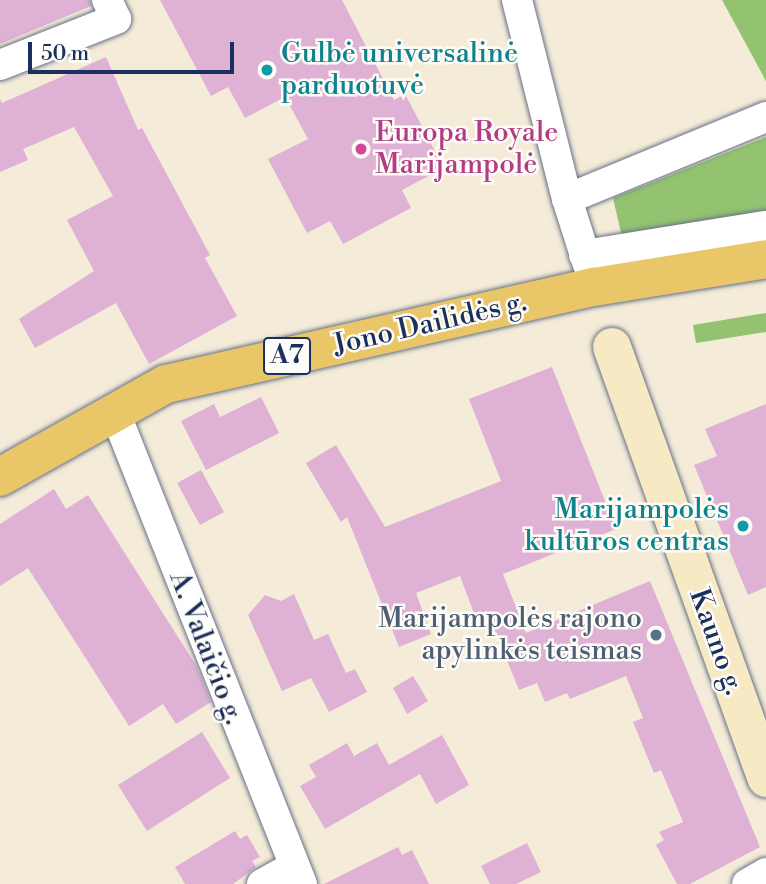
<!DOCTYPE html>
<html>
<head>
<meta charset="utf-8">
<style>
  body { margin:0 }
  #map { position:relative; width:766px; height:884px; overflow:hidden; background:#f4ecd8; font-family:"Libre Bodoni",serif }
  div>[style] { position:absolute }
  .green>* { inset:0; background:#93c271 }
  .building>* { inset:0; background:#deb1d5 }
  .roads { filter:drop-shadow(0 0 2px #677189) drop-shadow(0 0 2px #677189) }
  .street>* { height:30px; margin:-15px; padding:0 15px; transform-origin:15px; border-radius:15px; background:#fff }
  .secondary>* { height:38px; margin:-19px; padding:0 19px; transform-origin:19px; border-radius:19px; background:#f6e9c3 }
  .highway>* { height:38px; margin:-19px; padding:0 19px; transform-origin:19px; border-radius:19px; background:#e9c769 }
  .dots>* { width:19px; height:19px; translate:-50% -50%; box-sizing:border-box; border:4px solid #fdfcf7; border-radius:50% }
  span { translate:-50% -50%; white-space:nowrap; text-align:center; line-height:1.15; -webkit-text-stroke:5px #fdfcf7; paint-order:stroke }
  .shield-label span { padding:2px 5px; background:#fdfcf7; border:2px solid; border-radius:5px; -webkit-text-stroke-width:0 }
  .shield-label { font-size:26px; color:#1b2f5e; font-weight:700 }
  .culture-label { font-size:28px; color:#0d838f }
  .left { translate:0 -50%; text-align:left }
  .right { translate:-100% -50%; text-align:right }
  .hotel-label { font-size:28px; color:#b23c85 }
  .street-label { font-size:28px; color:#1b2f5e }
  .service-label { font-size:28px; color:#4e5e75 }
  .scale { position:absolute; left:28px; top:42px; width:206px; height:32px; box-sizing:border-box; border:4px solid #1b2f5e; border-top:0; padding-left:9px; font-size:21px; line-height:24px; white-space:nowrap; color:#1b2f5e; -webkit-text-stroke:5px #fdfcf7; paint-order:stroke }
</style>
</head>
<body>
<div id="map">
  <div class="green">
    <i style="clip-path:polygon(722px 0,766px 0,766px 81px)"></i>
    <i style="clip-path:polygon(766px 137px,766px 212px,622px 237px,613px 198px)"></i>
    <i style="clip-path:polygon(766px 313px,766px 332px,696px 343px,693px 325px)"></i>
  </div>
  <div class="building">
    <i style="clip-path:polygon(0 0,90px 0,91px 6px,0 44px)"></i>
    <i style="clip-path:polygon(160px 0,342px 0,394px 100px,405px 94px,444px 168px,402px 190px,411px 208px,343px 244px,330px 221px,307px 233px,268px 159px,308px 139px,285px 97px,245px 118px,228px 87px,211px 96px)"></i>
    <i style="clip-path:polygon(106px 57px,138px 130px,142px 128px,210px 255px,205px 258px,237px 316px,149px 364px,116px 303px,35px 348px,19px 319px,94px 271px,67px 220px,113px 196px,74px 127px,23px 149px,28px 160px,0 172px,0 99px,2px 103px)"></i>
    <i style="clip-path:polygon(552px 367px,616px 529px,503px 574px,526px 633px,650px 581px,760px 847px,690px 884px,677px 884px,656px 845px,664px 840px,659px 832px,683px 822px,661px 770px,654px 773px,633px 722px,643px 718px,626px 676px,570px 699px,567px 693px,545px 702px,537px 683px,519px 690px,487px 611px,475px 616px,460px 576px,416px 593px,431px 634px,399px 647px,347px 517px,341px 522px,306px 463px,336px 445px,385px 527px,501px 481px,469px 399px)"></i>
    <i style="clip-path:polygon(261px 397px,279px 433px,206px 470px,181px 421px,214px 404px,220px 417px)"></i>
    <i style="clip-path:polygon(766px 404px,766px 587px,748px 595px,694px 465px,717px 456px,705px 429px)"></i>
    <i style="clip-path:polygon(201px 470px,224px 512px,200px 525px,177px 483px)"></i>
    <i style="clip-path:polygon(54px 489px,66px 509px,88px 495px,197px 667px,211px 702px,176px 724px,163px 704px,129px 726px,28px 568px,0 586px,0 524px)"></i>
    <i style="clip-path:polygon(294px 594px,314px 640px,328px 634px,346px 673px,355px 669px,367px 692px,329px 712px,311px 678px,282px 691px,248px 615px,265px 595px,281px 601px)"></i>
    <i style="clip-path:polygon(413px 676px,428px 701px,407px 714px,393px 688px)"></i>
    <i style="clip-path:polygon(202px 732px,230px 778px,147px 831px,118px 785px)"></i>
    <i style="clip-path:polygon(442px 735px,469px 785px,436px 804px,420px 774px,325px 829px,300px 786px,316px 777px,309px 765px,347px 743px,354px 756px,377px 743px,389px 765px)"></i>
    <i style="clip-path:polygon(235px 831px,240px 839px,247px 835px,260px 857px,252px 861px,256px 867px,233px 884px,185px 884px,175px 867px)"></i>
    <i style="clip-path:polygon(527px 843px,541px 872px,516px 884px,490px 884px,481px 866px)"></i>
    <i style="clip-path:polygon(398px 847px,402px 855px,412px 850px,429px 884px,324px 884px)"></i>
  </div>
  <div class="roads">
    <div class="street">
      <i style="left:517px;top:0;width:205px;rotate:75.9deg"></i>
      <i style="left:567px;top:199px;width:69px;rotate:72.3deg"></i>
      <i style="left:0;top:65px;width:125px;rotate:-21.6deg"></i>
      <i style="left:116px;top:19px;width:21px;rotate:-115deg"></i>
      <i style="left:567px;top:199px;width:215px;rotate:-22.4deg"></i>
      <i style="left:584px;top:255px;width:184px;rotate:-9.1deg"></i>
      <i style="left:114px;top:410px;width:510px;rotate:68.37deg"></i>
      <i style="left:262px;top:884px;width:35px;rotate:-29deg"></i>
      <i style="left:747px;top:884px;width:22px;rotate:-30deg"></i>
    </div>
    <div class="secondary">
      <i style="left:612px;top:347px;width:458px;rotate:70.3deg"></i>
    </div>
    <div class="highway">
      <i style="left:0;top:477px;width:190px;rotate:-29.3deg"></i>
      <i style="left:166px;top:384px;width:439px;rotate:-12.8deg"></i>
      <i style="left:594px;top:287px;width:174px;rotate:-9.2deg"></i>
    </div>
  </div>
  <div class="dots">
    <i style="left:267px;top:70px;background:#0f9aa8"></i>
    <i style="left:361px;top:149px;background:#d1479c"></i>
    <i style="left:743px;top:526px;background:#0f9aa8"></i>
    <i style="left:656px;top:635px;background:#5c6f8a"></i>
  </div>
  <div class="shield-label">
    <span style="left:287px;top:356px">A7</span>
  </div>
  <div class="culture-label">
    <span class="left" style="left:281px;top:70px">Gulbė universalinė<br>parduotuvė</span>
    <span class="right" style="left:729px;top:526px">Marijampolės<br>kultūros centras</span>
  </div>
  <div class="hotel-label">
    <span class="left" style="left:375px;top:149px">Europa Royale<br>Marijampolė</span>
  </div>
  <div class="street-label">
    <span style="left:430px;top:324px;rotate:-13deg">Jono Dailidės g.</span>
    <span style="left:716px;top:642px;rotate:70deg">Kauno g.</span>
    <span style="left:206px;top:648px;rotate:69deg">A. Valaičio g.</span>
  </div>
  <div class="service-label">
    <span class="right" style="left:642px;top:635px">Marijampolės rajono<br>apylinkės teismas</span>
  </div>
  <div class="scale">50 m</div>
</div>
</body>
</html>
